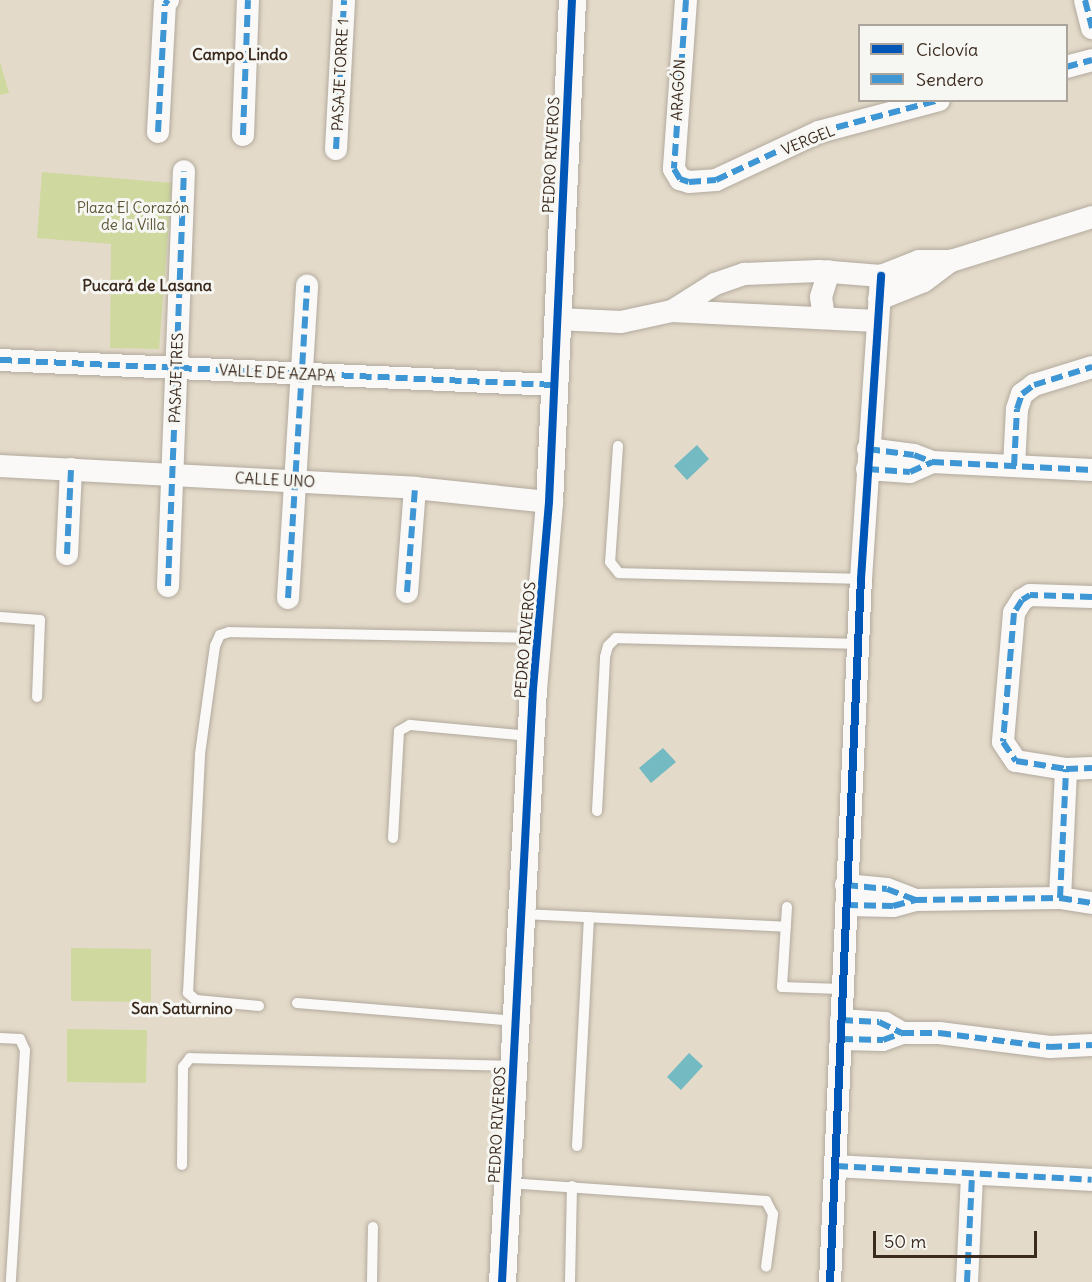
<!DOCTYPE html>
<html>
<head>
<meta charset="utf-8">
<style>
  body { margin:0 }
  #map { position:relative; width:1092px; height:1282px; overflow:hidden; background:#e4dac9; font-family:Delius,sans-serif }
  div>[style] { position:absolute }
  .green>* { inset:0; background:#cfd89f }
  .water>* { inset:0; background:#73bac3 }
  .roads { filter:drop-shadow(0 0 2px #b1aa9e) drop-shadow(0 0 2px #b1aa9e) }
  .service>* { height:10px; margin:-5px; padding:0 5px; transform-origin:5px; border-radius:5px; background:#fbf9f7 }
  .minor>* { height:22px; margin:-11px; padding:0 11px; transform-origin:11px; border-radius:11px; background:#fbf9f7 }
  .tertiary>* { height:27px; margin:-13.5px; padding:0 13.5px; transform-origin:13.5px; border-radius:13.5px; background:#fbf9f7 }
  .quiet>* { height:6px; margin-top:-3px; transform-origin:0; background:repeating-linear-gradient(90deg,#3e96d5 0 12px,transparent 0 18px) }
  .cycleway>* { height:8px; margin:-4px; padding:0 4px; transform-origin:4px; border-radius:4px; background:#0057b8 }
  span { translate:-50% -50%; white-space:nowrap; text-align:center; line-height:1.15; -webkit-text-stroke:6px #f6f6f2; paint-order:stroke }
  .street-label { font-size:15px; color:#3b2a1e }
  .park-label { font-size:15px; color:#5c5536 }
  .neighbourhood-label { font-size:16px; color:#3b2a1e; font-weight:700 }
  .legend { position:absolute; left:858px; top:24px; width:210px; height:78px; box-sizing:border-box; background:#f6f6f2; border:2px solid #aba49d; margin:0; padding:8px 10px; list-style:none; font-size:18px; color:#3b2a1e }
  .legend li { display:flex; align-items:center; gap:12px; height:30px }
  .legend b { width:30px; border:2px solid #aba49d }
  .scale { position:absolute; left:873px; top:1231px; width:164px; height:27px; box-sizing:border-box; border:3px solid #3b2a1e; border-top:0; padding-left:8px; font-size:18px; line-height:21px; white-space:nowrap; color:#3b2a1e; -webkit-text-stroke:4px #f6f6f2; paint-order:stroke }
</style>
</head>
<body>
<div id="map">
  <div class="green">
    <i style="clip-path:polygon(0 62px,9px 93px,0 95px)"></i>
    <i style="clip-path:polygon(42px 172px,172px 183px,159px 349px,110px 348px,111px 244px,37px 238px)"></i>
    <i style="clip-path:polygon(71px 948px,151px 949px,151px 1002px,71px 1001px)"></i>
    <i style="clip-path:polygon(67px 1029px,147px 1030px,146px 1083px,67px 1082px)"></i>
  </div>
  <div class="water">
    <i style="clip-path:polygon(697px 445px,709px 459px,687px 480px,674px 466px)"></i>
    <i style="clip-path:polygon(663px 748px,676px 762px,651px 783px,639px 768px)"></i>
    <i style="clip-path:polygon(689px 1053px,703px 1066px,681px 1090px,667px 1077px)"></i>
  </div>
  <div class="roads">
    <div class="service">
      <i style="left:618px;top:446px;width:116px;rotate:93.9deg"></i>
      <i style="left:610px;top:562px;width:14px;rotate:51deg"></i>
      <i style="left:619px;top:573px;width:242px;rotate:1.4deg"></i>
      <i style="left:0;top:617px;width:40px;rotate:4.3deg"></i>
      <i style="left:40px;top:620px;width:77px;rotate:92.2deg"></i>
      <i style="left:597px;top:811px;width:154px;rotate:-87deg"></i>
      <i style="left:605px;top:657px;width:11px;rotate:-75deg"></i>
      <i style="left:608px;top:646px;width:11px;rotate:-45deg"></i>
      <i style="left:616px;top:638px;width:242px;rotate:1.4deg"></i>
      <i style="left:393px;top:838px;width:107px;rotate:-86.8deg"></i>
      <i style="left:399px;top:731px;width:13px;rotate:-29deg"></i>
      <i style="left:410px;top:725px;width:121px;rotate:5.2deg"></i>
      <i style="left:787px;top:907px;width:80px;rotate:93.6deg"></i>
      <i style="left:782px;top:987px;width:59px;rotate:1.9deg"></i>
      <i style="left:523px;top:914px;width:263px;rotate:2.8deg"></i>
      <i style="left:297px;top:1003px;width:220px;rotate:4.7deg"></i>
      <i style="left:259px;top:1006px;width:63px;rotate:-174.6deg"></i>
      <i style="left:196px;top:1000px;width:11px;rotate:-139deg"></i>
      <i style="left:188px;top:993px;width:239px;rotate:-87.1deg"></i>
      <i style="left:200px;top:754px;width:109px;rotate:-82.1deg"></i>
      <i style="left:215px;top:646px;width:12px;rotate:-66deg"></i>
      <i style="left:220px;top:635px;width:9px;rotate:-18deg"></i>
      <i style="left:229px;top:632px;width:307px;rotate:1.1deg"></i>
      <i style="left:0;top:1038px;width:20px;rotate:3deg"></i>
      <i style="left:20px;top:1039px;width:12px;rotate:66deg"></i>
      <i style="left:25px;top:1050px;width:232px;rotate:93.5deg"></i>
      <i style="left:577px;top:1146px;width:229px;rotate:-87deg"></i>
      <i style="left:182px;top:1165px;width:98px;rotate:-89.4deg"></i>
      <i style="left:183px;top:1067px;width:11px;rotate:-52deg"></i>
      <i style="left:190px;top:1058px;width:322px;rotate:1.4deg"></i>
      <i style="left:508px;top:1183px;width:259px;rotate:4deg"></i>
      <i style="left:766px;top:1201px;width:15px;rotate:62deg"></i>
      <i style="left:773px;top:1214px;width:53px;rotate:97.5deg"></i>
      <i style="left:372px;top:1282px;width:55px;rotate:-89deg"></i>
      <i style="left:570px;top:1282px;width:96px;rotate:-88.8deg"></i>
    </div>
    <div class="minor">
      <i style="left:686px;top:0;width:169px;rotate:94.1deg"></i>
      <i style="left:674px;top:169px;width:12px;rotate:59deg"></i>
      <i style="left:680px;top:179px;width:9px;rotate:18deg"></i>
      <i style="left:689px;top:182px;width:27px;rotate:-4deg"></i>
      <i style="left:716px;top:180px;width:114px;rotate:-25deg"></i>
      <i style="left:819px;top:132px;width:124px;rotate:-14.9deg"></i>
      <i style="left:1085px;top:0;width:29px;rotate:76deg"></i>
      <i style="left:1066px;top:67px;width:27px;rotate:-15deg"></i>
      <i style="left:158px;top:132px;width:128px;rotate:-86.9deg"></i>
      <i style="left:165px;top:4px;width:5px;rotate:-53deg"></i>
      <i style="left:243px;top:135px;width:135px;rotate:-87.9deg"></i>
      <i style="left:336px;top:149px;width:149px;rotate:-86.9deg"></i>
      <i style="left:879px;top:299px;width:48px;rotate:-21.8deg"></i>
      <i style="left:924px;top:281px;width:34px;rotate:-37deg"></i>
      <i style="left:672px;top:311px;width:51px;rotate:-32.1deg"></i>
      <i style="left:715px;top:284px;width:31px;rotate:-19deg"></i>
      <i style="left:744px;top:274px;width:75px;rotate:-2.3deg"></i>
      <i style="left:819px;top:271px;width:62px;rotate:4.6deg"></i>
      <i style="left:881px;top:276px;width:41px;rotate:-21.5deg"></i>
      <i style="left:919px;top:261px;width:32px"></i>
      <i style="left:951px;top:261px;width:148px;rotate:-17.3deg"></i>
      <i style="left:824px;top:318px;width:21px;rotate:-98deg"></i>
      <i style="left:821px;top:297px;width:27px;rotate:-73deg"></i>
      <i style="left:557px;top:319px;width:64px;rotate:2.7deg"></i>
      <i style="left:621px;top:322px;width:52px;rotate:-12.2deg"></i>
      <i style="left:672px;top:311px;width:205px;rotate:2.8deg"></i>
      <i style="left:0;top:360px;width:555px;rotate:2.58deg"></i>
      <i style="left:868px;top:449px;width:46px;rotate:7.4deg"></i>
      <i style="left:914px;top:455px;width:19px;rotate:21deg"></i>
      <i style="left:932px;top:462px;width:160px;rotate:2.9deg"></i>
      <i style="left:0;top:466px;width:416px;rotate:3deg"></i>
      <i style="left:415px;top:488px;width:135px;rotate:6deg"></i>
      <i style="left:1014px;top:466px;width:57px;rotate:-87deg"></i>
      <i style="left:1017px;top:409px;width:16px;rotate:-72deg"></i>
      <i style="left:1022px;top:394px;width:15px;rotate:-37deg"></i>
      <i style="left:1034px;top:385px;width:61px;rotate:-17.2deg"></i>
      <i style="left:867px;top:469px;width:43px;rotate:4deg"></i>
      <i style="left:910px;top:472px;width:24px;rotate:-24deg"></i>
      <i style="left:67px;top:554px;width:85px;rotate:-87.3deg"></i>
      <i style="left:168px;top:586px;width:415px;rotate:-87.8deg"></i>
      <i style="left:407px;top:592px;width:104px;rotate:-85.6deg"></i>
      <i style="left:1092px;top:597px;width:62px;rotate:-178.2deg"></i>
      <i style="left:1030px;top:595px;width:9px;rotate:148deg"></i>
      <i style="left:1022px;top:600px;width:15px;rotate:122deg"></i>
      <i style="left:1014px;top:613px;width:129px;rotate:94.9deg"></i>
      <i style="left:1003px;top:742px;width:23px;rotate:56deg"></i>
      <i style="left:1016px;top:761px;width:51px;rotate:9.1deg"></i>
      <i style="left:1066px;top:769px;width:26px;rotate:-2deg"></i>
      <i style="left:288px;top:598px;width:313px;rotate:-86.5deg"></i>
      <i style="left:846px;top:885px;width:41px;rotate:5.6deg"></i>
      <i style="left:887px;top:889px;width:30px;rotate:21deg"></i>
      <i style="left:1060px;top:898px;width:129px;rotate:-87.3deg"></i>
      <i style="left:846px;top:905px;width:47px;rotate:1.2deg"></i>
      <i style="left:893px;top:906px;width:23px;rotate:-15deg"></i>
      <i style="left:915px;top:900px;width:145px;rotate:-0.8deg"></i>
      <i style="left:1060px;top:898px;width:32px;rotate:9deg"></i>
      <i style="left:841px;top:1020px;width:44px;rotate:3.9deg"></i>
      <i style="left:885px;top:1023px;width:20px;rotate:30deg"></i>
      <i style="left:841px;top:1039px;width:42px;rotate:1.4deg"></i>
      <i style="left:883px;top:1040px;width:20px;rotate:-20deg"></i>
      <i style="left:902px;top:1033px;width:37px"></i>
      <i style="left:939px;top:1033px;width:112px;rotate:7.2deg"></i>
      <i style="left:1050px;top:1047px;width:42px;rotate:-2.7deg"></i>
      <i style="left:836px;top:1166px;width:256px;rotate:3.1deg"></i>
      <i style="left:830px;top:1282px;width:704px;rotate:-87.48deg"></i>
      <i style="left:861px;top:579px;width:304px;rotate:-86.2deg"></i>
      <i style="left:967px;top:1282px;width:108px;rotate:-87.3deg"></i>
    </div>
    <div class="tertiary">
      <i style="left:502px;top:1282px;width:594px;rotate:-87.01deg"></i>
      <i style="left:533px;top:689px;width:188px;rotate:-85.1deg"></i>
      <i style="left:549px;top:502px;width:503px;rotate:-87.38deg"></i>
    </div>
  </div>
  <div class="quiet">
    <i style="left:686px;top:0;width:169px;rotate:94.1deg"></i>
    <i style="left:674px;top:169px;width:12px;rotate:59deg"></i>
    <i style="left:680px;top:179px;width:9px;rotate:18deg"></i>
    <i style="left:689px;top:182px;width:27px;rotate:-4deg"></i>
    <i style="left:716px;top:180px;width:114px;rotate:-25deg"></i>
    <i style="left:819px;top:132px;width:124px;rotate:-14.9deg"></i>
    <i style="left:1085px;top:0;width:29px;rotate:76deg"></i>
    <i style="left:1066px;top:67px;width:27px;rotate:-15deg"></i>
    <i style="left:158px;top:132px;width:128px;rotate:-86.9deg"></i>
    <i style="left:165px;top:4px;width:5px;rotate:-53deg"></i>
    <i style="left:243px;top:135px;width:135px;rotate:-87.9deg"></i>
    <i style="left:336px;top:149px;width:149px;rotate:-86.9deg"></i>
    <i style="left:0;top:360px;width:555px;rotate:2.58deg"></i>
    <i style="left:868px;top:449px;width:46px;rotate:7.4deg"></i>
    <i style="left:914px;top:455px;width:19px;rotate:21deg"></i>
    <i style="left:932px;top:462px;width:160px;rotate:2.9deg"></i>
    <i style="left:1014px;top:466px;width:57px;rotate:-87deg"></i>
    <i style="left:1017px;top:409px;width:16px;rotate:-72deg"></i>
    <i style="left:1022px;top:394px;width:15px;rotate:-37deg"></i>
    <i style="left:1034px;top:385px;width:61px;rotate:-17.2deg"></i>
    <i style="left:867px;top:469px;width:43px;rotate:4deg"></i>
    <i style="left:910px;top:472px;width:24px;rotate:-24deg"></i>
    <i style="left:67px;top:554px;width:85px;rotate:-87.3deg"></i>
    <i style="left:168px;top:586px;width:415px;rotate:-87.8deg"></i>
    <i style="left:407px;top:592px;width:104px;rotate:-85.6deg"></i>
    <i style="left:1092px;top:597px;width:62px;rotate:-178.2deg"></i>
    <i style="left:1030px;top:595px;width:9px;rotate:148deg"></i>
    <i style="left:1022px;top:600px;width:15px;rotate:122deg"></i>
    <i style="left:1014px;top:613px;width:129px;rotate:94.9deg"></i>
    <i style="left:1003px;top:742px;width:23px;rotate:56deg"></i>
    <i style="left:1016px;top:761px;width:51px;rotate:9.1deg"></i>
    <i style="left:1066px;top:769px;width:26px;rotate:-2deg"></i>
    <i style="left:288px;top:598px;width:313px;rotate:-86.5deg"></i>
    <i style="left:846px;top:885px;width:41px;rotate:5.6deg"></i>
    <i style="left:887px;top:889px;width:30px;rotate:21deg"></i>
    <i style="left:1060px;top:898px;width:129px;rotate:-87.3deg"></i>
    <i style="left:846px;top:905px;width:47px;rotate:1.2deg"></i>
    <i style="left:893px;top:906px;width:23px;rotate:-15deg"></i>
    <i style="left:915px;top:900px;width:145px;rotate:-0.8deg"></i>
    <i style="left:1060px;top:898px;width:32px;rotate:9deg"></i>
    <i style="left:841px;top:1024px;width:4px;rotate:-90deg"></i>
    <i style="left:841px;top:1020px;width:38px;rotate:3deg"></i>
    <i style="left:879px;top:1022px;width:25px;rotate:26deg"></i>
    <i style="left:841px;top:1039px;width:42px;rotate:1.4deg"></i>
    <i style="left:883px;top:1040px;width:20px;rotate:-20deg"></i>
    <i style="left:902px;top:1033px;width:37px"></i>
    <i style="left:939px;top:1033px;width:112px;rotate:7.2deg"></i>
    <i style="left:1050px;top:1047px;width:42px;rotate:-2.7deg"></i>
    <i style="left:836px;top:1166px;width:256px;rotate:3.1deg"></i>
    <i style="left:967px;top:1282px;width:108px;rotate:-87.3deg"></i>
  </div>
  <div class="cycleway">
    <i style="left:502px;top:1282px;width:594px;rotate:-87.01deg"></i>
    <i style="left:533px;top:689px;width:188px;rotate:-85.1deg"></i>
    <i style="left:549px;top:502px;width:503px;rotate:-87.38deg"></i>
    <i style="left:830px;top:1282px;width:704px;rotate:-87.48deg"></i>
    <i style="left:861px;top:579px;width:304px;rotate:-86.2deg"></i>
  </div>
  <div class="street-label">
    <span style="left:340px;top:75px;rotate:-87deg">PASAJE TORRE 1</span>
    <span style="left:678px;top:90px;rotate:-87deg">ARAGÓN</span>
    <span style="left:808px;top:140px;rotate:-22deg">VERGEL</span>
    <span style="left:551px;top:155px;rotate:-87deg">PEDRO RIVEROS</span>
    <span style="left:277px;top:373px;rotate:3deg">VALLE DE AZAPA</span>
    <span style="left:176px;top:378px;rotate:-88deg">PASAJE TRES</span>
    <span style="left:275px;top:480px;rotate:3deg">CALLE UNO</span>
    <span style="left:525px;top:640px;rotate:-85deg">PEDRO RIVEROS</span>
    <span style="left:497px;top:1125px;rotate:-87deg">PEDRO RIVEROS</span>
  </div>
  <div class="park-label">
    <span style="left:133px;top:216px">Plaza El Corazón<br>de la Villa</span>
  </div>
  <div class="neighbourhood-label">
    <span style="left:240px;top:54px">Campo Lindo</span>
    <span style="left:147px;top:285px">Pucará de Lasana</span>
    <span style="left:182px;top:1008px">San Saturnino</span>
  </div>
  <ul class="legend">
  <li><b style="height:8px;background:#0057b8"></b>Ciclovía</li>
  <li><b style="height:8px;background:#3e96d5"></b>Sendero</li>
  </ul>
  <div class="scale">50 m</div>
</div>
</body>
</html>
